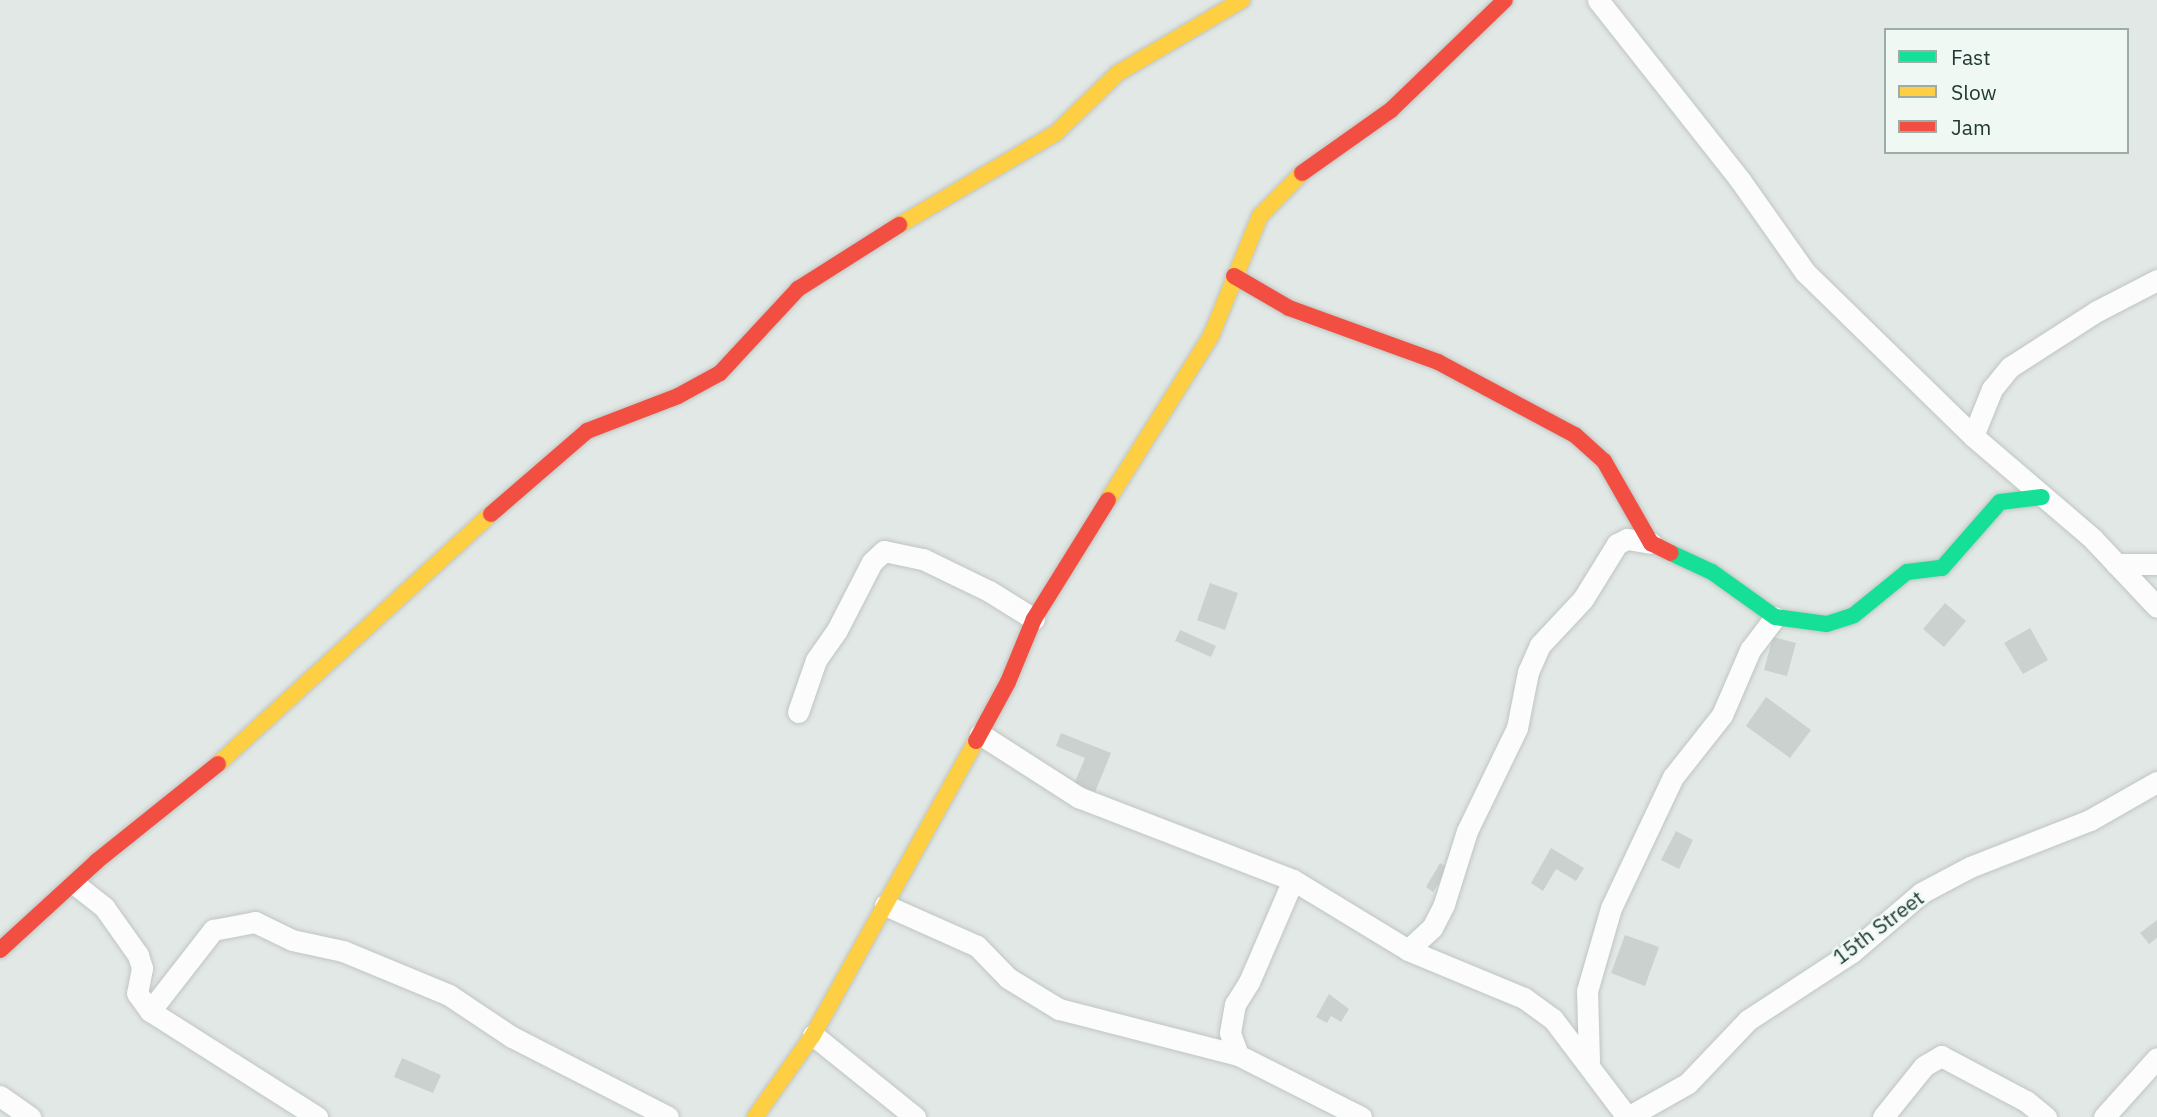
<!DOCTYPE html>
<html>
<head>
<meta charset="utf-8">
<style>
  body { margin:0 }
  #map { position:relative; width:2157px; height:1117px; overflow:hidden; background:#e2e8e5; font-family:"IBM Plex Sans",sans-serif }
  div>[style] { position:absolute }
  .building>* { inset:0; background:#cbd1ce }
  .roads { filter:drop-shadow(0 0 2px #bfc5c2) drop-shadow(0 0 2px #bfc5c2) }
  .street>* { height:21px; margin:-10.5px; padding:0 10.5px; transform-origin:10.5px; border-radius:10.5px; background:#fbfcfb }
  .fast>* { height:16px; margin:-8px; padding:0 8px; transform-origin:8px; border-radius:8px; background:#16e098 }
  .slow>* { height:16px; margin:-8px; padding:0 8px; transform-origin:8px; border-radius:8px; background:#ffcf43 }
  .jam>* { height:16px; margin:-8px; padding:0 8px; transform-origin:8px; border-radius:8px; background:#f24e42 }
  span { translate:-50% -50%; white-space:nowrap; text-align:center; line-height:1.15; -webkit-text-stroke:5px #f0f8f4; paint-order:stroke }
  .street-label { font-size:21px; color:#203b34 }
  .legend { position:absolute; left:1884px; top:28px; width:245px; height:126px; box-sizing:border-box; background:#f0f8f4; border:2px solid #9daca7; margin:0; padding:9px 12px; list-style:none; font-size:21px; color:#203b34 }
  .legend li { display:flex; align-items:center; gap:14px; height:35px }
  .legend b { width:35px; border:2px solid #9daca7 }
</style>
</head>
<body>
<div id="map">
  <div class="building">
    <i style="clip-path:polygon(1210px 583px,1238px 593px,1225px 630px,1197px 620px)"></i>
    <i style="clip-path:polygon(1945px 603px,1966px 621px,1944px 647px,1923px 629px)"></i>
    <i style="clip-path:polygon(2030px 628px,2048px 660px,2023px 674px,2004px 643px)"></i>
    <i style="clip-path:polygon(1180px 630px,1216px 646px,1211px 657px,1175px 641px)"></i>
    <i style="clip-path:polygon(1773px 637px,1796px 643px,1787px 676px,1764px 670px)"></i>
    <i style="clip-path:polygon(1766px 697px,1811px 730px,1790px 758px,1746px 726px)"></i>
    <i style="clip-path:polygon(1061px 733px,1111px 753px,1095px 792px,1074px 784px,1085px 758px,1056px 746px)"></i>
    <i style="clip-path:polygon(1676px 831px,1693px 840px,1679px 869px,1661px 860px)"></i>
    <i style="clip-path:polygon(1551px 848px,1584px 868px,1576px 881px,1556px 869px,1543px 891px,1531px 883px)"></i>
    <i style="clip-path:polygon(1440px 863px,1448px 868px,1433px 892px,1426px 887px)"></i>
    <i style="clip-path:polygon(2157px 920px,2157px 938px,2149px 944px,2140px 933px)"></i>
    <i style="clip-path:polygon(1625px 935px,1659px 947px,1645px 986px,1611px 973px)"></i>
    <i style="clip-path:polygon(1329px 994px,1349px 1009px,1341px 1022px,1331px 1016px,1327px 1023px,1316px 1017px)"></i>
    <i style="clip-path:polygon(402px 1058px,441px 1075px,433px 1093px,394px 1077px)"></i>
  </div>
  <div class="roads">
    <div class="street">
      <i style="left:1598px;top:0;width:229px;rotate:51.7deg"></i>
      <i style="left:1740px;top:180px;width:113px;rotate:54.8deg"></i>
      <i style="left:1805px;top:272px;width:235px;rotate:44.3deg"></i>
      <i style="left:1973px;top:436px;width:158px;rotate:40.6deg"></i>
      <i style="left:2093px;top:539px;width:93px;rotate:46.7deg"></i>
      <i style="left:1973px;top:436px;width:51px;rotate:-68deg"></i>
      <i style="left:1992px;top:389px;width:28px;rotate:-51deg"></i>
      <i style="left:2010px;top:367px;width:103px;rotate:-32.8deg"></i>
      <i style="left:2097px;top:311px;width:68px;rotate:-27.3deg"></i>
      <i style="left:2116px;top:564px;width:41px"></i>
      <i style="left:798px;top:712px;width:55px;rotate:-70.9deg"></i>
      <i style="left:816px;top:660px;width:37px;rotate:-55deg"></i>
      <i style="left:837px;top:630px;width:76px;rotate:-62.8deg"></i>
      <i style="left:872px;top:562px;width:16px;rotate:-43deg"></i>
      <i style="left:884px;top:551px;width:40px;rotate:12deg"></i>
      <i style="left:923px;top:559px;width:73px;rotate:25.9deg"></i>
      <i style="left:989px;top:591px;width:53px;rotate:31.9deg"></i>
      <i style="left:980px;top:734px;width:117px;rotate:32.7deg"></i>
      <i style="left:1078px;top:797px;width:230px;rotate:21.1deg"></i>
      <i style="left:1293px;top:880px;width:135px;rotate:31.3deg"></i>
      <i style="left:1408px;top:950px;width:126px;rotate:22.5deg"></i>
      <i style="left:1524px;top:998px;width:36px;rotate:36deg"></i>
      <i style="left:1553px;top:1019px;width:123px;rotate:52.9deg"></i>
      <i style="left:1293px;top:880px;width:111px;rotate:113.3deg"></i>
      <i style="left:1249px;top:982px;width:26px;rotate:122deg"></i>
      <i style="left:1235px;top:1004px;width:29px;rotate:100deg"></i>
      <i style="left:1230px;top:1033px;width:23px;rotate:70deg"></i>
      <i style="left:1238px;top:1055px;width:138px;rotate:26.8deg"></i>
      <i style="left:76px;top:885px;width:36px;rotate:38deg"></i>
      <i style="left:104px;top:907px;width:59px;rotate:54.7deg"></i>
      <i style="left:138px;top:955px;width:14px;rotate:73deg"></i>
      <i style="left:142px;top:968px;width:25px;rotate:101deg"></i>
      <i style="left:137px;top:993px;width:22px;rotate:54deg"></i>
      <i style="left:150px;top:1011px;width:198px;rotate:32.4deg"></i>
      <i style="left:885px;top:905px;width:101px;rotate:24deg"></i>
      <i style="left:977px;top:946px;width:45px;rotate:45.9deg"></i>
      <i style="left:1008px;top:978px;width:60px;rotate:31.3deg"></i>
      <i style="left:1059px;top:1009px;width:185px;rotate:14.4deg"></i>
      <i style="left:1408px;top:950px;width:33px;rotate:-43deg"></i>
      <i style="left:1432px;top:928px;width:27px;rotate:-63deg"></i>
      <i style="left:1444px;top:904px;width:77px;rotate:-72.5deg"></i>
      <i style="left:1467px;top:831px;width:114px;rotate:-64.1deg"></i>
      <i style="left:1517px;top:728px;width:57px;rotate:-78.9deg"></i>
      <i style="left:1528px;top:672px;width:30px;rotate:-66deg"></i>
      <i style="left:1540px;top:645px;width:63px;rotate:-46.9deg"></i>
      <i style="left:1583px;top:599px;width:65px;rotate:-58.3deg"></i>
      <i style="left:1617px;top:544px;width:11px;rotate:-27deg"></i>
      <i style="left:1627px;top:539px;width:24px;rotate:9deg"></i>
      <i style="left:150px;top:1011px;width:103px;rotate:-52.1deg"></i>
      <i style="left:213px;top:930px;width:43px;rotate:-10.8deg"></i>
      <i style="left:255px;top:922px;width:41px;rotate:25.9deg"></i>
      <i style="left:292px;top:940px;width:52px;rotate:12.2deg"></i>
      <i style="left:343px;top:951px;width:115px;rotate:22.5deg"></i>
      <i style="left:449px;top:995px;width:76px;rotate:33.7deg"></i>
      <i style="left:512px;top:1037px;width:175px;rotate:27.1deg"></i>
      <i style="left:813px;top:1035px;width:131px;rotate:38.8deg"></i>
      <i style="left:1589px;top:1061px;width:70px;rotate:-91.6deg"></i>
      <i style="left:1587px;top:991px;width:86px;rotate:-73.9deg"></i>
      <i style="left:1611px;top:908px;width:145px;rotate:-64.7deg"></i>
      <i style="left:1673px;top:777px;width:79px;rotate:-51.7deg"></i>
      <i style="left:1722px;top:715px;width:71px;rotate:-66.7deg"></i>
      <i style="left:1750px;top:650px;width:41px;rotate:-52.9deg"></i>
      <i style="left:0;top:1096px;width:37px;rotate:35deg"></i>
      <i style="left:1628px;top:1117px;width:69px;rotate:-29.5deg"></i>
      <i style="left:1688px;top:1083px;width:87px;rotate:-46.4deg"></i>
      <i style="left:1748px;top:1020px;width:124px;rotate:-33.2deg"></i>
      <i style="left:1852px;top:952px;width:91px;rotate:-40.5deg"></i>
      <i style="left:1921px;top:893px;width:55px;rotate:-28deg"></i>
      <i style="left:1970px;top:867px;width:129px;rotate:-21.4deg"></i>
      <i style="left:2090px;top:820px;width:77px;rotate:-29.6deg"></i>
      <i style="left:1883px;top:1117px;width:65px;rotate:-51.2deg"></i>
      <i style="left:1924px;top:1066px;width:20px;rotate:-30deg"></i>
      <i style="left:1941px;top:1056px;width:96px;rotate:27.9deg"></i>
      <i style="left:2026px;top:1101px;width:26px;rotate:39deg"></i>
      <i style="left:2104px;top:1117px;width:79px;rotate:-48.1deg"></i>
    </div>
    <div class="fast">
      <i style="left:1671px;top:553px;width:45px;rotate:24.9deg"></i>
      <i style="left:1712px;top:572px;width:77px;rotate:35.5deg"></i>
      <i style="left:1775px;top:617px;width:52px;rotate:7.7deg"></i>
      <i style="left:1827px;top:624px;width:28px;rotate:-18deg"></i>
      <i style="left:1854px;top:615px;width:68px;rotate:-39.1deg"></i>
      <i style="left:1907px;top:572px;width:35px;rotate:-7deg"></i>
      <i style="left:1942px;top:568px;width:88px;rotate:-48.7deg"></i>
      <i style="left:2000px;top:502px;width:42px;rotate:-6.8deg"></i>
    </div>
    <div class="slow">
      <i style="left:899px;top:225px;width:182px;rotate:-30.4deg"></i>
      <i style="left:1056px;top:133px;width:86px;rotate:-44.1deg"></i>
      <i style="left:1118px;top:73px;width:144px;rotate:-30.5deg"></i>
      <i style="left:1108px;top:500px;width:194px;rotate:-57.9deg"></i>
      <i style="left:1211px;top:336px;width:130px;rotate:-67.8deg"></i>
      <i style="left:1260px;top:216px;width:60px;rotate:-45.7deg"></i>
      <i style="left:218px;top:764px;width:370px;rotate:-42.5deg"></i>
      <i style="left:755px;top:1117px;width:100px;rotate:-54.7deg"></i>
      <i style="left:813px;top:1035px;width:336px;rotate:-61deg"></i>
    </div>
    <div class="jam">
      <i style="left:1302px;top:173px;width:109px;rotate:-35.3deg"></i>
      <i style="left:1391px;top:110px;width:158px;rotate:-44deg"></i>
      <i style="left:1234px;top:276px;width:64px;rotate:30.2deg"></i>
      <i style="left:1289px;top:308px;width:158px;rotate:19.9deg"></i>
      <i style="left:1438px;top:362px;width:155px;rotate:28.1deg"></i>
      <i style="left:1575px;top:435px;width:39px;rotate:42deg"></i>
      <i style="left:1604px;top:461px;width:95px;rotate:60.2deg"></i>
      <i style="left:1651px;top:543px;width:22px;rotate:27deg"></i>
      <i style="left:491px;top:514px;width:127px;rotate:-40.8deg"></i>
      <i style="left:587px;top:431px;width:97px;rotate:-21deg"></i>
      <i style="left:678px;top:396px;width:48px;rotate:-28.7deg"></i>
      <i style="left:720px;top:373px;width:115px;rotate:-47.1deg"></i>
      <i style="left:798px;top:289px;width:120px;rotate:-32.4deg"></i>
      <i style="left:976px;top:741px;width:67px;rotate:-61.5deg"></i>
      <i style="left:1008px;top:682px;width:68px;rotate:-67.6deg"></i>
      <i style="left:1034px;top:619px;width:140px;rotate:-58.1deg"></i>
      <i style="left:0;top:950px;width:132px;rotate:-42.5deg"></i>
      <i style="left:97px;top:861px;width:155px;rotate:-38.7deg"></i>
    </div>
  </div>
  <div class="street-label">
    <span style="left:1878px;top:927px;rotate:-37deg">15th Street</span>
  </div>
  <ul class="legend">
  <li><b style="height:9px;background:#16e098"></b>Fast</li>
  <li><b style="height:9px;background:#ffcf43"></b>Slow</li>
  <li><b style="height:9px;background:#f24e42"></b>Jam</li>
  </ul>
</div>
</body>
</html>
